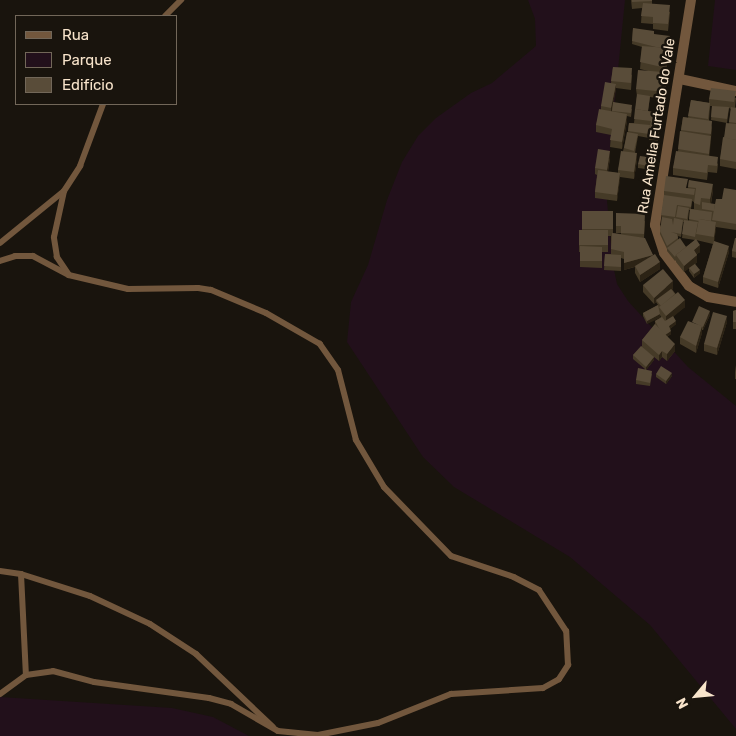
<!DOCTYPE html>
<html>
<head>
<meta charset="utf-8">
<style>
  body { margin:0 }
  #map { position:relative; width:736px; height:736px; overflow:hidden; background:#19140d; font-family:Rubik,sans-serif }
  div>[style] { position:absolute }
  .green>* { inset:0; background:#22101b }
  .lane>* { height:6px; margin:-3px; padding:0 3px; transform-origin:3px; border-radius:3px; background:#72573d }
  .street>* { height:10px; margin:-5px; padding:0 5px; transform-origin:5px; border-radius:5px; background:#72573d }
  .wall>* { inset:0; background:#453a27 }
  .shaded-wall>* { inset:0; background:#2c2315 }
  .building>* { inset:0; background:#594c39 }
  span { translate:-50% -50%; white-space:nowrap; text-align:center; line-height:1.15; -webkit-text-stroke:5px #19140d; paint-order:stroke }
  .street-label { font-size:14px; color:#f8e4cb }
  .legend { position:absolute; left:15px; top:15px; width:162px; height:90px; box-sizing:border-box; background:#19140d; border:1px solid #726759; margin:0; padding:6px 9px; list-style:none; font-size:15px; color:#f8e4cb }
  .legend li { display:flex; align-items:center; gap:10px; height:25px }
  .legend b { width:25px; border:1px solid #726759 }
  .north { position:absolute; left:671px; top:671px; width:50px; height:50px; -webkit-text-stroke:4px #19140d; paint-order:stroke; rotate:242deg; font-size:14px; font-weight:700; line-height:20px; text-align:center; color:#f8e4cb }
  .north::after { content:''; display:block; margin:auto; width:18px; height:22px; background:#f8e4cb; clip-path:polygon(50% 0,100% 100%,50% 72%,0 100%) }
</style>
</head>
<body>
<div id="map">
  <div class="green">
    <i style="clip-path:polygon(528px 0,625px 0,606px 190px,613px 265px,617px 284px,628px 301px,688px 367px,736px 406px,736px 729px,650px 625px,570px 557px,454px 487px,423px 457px,347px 342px,351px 302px,368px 265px,387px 200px,402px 162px,418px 136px,436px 118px,471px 93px,492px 83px,536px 46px,535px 19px)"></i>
    <i style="clip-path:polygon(715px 0,736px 0,736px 70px,708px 66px)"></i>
    <i style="clip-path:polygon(0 697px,172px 708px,213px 717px,249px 736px,0 736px)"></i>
  </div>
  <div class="lane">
    <i style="left:165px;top:16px;width:23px;rotate:-45deg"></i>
    <i style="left:0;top:243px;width:82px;rotate:-39.1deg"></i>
    <i style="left:64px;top:191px;width:30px;rotate:-57deg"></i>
    <i style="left:80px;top:166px;width:66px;rotate:-69.6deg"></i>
    <i style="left:0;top:261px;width:16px;rotate:-18deg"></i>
    <i style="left:15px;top:256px;width:18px"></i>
    <i style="left:33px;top:256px;width:40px;rotate:28deg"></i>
    <i style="left:0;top:571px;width:21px;rotate:8deg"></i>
    <i style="left:21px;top:574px;width:72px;rotate:17.7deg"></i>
    <i style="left:90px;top:596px;width:66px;rotate:25deg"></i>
    <i style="left:150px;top:624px;width:55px;rotate:33.1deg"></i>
    <i style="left:196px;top:654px;width:106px;rotate:43.5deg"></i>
    <i style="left:21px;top:574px;width:101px;rotate:87.2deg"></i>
    <i style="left:0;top:694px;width:32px;rotate:-36deg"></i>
    <i style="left:26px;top:675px;width:27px;rotate:-8deg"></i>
    <i style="left:53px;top:671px;width:42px;rotate:15deg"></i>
    <i style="left:94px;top:682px;width:116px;rotate:7.9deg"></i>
    <i style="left:209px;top:698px;width:23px;rotate:15deg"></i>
    <i style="left:231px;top:704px;width:54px;rotate:29.9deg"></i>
    <i style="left:278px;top:731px;width:40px;rotate:5.7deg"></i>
    <i style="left:318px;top:735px;width:61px;rotate:-11.3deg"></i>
    <i style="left:378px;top:723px;width:79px;rotate:-21.7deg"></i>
    <i style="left:451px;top:694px;width:92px;rotate:-3.7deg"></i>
    <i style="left:543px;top:688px;width:18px;rotate:-29deg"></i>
    <i style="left:559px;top:679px;width:17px;rotate:-57deg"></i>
    <i style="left:568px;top:665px;width:34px;rotate:-93deg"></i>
    <i style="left:566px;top:631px;width:49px;rotate:-123.4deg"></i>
    <i style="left:539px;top:590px;width:28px;rotate:-153deg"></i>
    <i style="left:514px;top:577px;width:66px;rotate:-161.6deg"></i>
    <i style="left:451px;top:556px;width:96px;rotate:-134.2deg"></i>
    <i style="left:384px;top:487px;width:55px;rotate:-120.8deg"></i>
    <i style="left:356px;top:440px;width:72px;rotate:-104.4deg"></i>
    <i style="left:338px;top:370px;width:32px;rotate:-125deg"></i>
    <i style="left:320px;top:344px;width:62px;rotate:-150.1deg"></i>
    <i style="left:266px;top:313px;width:60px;rotate:-157.3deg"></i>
    <i style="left:211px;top:290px;width:13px;rotate:-171deg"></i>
    <i style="left:198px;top:288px;width:70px;rotate:179.2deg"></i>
    <i style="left:128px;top:289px;width:61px;rotate:-166.7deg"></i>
    <i style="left:69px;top:275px;width:22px;rotate:-124deg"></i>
    <i style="left:57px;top:257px;width:20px;rotate:-99deg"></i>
    <i style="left:54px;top:237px;width:47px;rotate:-77.7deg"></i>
  </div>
  <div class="street">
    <i style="left:691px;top:0;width:228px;rotate:99.1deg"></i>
    <i style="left:655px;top:225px;width:29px;rotate:72deg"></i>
    <i style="left:664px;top:253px;width:41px;rotate:52.9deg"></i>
    <i style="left:689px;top:286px;width:22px;rotate:30deg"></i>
    <i style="left:708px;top:297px;width:28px;rotate:10deg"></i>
    <i style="left:680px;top:79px;width:57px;rotate:12.1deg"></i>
  </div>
  <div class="wall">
    <i style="clip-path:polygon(631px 0,652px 0,652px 4px,670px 12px,668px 31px,653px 29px,653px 24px,641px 23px,642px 8px,632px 9px)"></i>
    <i style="clip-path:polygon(633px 28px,670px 39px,666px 75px,663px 74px,662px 85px,666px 92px,665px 99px,650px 97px,648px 111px,661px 119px,658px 141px,649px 140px,650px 128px,649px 138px,638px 136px,635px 153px,637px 160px,634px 179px,620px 177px,617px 201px,595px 198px,595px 192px,597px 175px,595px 174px,595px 168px,610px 158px,608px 172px,618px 173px,618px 170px,628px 132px,629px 123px,634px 123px,637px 96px,636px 89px,648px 71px,640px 69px,642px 47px,632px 44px)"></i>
    <i style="clip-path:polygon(613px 67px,632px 75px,631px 90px,616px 88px,613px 102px,632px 109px,631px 117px,627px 116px,627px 121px,622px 149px,610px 147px,611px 135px,596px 132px,596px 125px,601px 109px,601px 106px,611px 83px)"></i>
    <i style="clip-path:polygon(736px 98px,735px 107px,736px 108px,736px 169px,720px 166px,720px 159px,724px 138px,729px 123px,731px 109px,729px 108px,727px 123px,711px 120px,712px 106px,710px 106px,709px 120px,712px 128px,709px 156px,718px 164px,717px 173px,708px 172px,707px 180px,673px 175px,673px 168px,678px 151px,683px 117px,688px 118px,691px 100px,709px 103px,709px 99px)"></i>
    <i style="clip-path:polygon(655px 162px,653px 170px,638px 168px,638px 164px)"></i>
    <i style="clip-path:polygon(evenodd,689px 180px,713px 191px,711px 204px,715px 204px,736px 190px,736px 230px,716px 227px,714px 241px,729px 252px,718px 288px,703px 283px,703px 277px,713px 244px,696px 240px,700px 252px,697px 254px,697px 262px,695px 264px,700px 273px,694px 278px,689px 271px,689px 268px,684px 272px,676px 262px,676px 260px,675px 261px,667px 251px,667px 249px,660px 234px,664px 197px,664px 191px,688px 188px,689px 180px,692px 201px,694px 202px,694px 209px,691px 209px,692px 201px,689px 180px,689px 210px,690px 210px,689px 221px,688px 220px,689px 210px,689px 180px,683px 222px,684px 222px,682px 238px,695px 240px,686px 247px,678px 239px,678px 236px,681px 237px,683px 222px)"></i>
    <i style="clip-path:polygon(582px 211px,613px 211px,613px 233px,621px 234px,621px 233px,616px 233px,616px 226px,645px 221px,644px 238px,660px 269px,640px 282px,635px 273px,635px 267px,624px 270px,624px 259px,621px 258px,621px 271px,604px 270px,605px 254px,611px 254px,611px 236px,608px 236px,608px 252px,602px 252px,602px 268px,580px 267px,580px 252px,579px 252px,579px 230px,582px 230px)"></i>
    <i style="clip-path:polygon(736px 238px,736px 258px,732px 257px,732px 251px)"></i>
    <i style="clip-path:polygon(643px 285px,673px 288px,672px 289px,685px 307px,673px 316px,676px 324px,670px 329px,671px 334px,667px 337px,675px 351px,667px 361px,662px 357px,659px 361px,654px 357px,654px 360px,646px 370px,652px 374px,650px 386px,636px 384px,636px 380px,645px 369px,633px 359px,633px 355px,642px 346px,642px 340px,655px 324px,655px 321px,661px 317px,660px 315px,647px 324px,643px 316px,643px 313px,658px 305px,656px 302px,654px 304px,643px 292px)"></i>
    <i style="clip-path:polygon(736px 310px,736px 329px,733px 329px,733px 311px)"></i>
    <i style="clip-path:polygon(710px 315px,703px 330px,702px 330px,702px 333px,696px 353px,680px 344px,680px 337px)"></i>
    <i style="clip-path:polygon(727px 322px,717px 355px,704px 351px,704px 344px)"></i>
    <i style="clip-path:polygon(736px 365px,736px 379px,735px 379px,735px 372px)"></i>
    <i style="clip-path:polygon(656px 374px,672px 376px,666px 384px,656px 377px)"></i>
  </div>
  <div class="shaded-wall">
    <i style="clip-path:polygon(616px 84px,616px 90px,611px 115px,611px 108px)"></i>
    <i style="clip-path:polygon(661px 113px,661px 119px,658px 141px,658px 134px)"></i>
    <i style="clip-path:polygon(627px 114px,627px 121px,622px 149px,622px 142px)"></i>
    <i style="clip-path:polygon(712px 121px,711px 142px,709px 160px,709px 154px)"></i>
    <i style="clip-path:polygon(610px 151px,610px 158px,607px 176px,607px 170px)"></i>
    <i style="clip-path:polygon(637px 153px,637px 160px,634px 179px,634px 172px)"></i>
    <i style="clip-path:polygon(620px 173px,620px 180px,617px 201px,617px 195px)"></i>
    <i style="clip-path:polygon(713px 184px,713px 191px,710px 206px,710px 199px)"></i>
    <i style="clip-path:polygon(716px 222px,716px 229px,714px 244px,714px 237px)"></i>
    <i style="clip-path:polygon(700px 245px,700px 252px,694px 256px,694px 250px)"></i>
    <i style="clip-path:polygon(729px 246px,729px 252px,718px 288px,718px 282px)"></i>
    <i style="clip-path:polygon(653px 255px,653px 261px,624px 270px,624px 263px)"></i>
    <i style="clip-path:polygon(697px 255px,697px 262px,684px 272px,684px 266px)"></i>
    <i style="clip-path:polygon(660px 262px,660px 269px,640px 282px,640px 275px)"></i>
    <i style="clip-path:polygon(700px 270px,700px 273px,694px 278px,694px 274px)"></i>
    <i style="clip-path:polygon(673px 281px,673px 288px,657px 301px,656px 300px,656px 302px,654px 304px,654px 298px)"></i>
    <i style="clip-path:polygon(685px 300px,685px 307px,666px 323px,666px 316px)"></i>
    <i style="clip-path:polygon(710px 311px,710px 315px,703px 330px,703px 327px)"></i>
    <i style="clip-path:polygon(660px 314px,660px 318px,647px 324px,647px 321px)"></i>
    <i style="clip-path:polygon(727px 316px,727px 322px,717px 355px,717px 348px)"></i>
    <i style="clip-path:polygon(676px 321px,676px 324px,669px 330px,669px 326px)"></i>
    <i style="clip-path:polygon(702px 326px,702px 333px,696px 353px,696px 346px)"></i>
    <i style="clip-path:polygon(671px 331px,671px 334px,664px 339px,664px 336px)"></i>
    <i style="clip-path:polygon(675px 344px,675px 351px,667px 361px,667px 354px)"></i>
    <i style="clip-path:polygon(662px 351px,662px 357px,659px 361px,659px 355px)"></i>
    <i style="clip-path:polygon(654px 357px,654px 360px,646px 370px,646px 367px)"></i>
    <i style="clip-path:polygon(672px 373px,672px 376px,666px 384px,666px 381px)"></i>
  </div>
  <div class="building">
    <i style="clip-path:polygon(632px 0,652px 0,652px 1px,632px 2px)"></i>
    <i style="clip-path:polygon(643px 3px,670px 5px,668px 24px,653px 23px,653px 17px,641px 16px)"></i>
    <i style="clip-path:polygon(633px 28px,654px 31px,654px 34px,670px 36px,668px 50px,668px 48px,656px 47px,632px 41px)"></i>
    <i style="clip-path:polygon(642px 46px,668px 48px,666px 68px,640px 62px)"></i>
    <i style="clip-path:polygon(613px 67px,632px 68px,631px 83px,611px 81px)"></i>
    <i style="clip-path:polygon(638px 70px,663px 72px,661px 85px,666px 86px,665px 92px,636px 89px)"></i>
    <i style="clip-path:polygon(605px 82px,616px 84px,611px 108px,601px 106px)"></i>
    <i style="clip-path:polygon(711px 88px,736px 91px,734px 102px,709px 99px)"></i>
    <i style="clip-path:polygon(637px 94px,650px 96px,648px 111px,635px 109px,635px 110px)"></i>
    <i style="clip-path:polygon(691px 100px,710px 103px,708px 119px,688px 116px)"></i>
    <i style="clip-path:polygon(613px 102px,632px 105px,631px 113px,612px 111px)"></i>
    <i style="clip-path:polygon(712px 106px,729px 107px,727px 119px,711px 117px)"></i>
    <i style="clip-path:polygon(731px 107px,736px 108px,736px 123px,729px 122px)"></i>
    <i style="clip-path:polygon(599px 109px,627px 114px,622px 142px,610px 140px,612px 129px,596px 125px)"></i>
    <i style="clip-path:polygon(635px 109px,661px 113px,658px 134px,649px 133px,651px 121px,634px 119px)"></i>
    <i style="clip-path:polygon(683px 117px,712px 121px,711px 134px,681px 130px)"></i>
    <i style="clip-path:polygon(629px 123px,650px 125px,649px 134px,628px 131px)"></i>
    <i style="clip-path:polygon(726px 123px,736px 124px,736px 140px,724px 138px)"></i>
    <i style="clip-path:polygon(680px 131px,711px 136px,709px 154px,678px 149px)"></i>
    <i style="clip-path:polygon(627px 132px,638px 134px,634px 151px,624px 148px)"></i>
    <i style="clip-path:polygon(723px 137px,736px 140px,736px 162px,720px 159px)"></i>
    <i style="clip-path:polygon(598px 149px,610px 151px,607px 170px,595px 168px)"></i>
    <i style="clip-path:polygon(621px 151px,637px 153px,634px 172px,618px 170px)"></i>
    <i style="clip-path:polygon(676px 151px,718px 157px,717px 166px,708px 165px,707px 173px,673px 168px)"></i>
    <i style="clip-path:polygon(640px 156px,655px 158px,653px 167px,638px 164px)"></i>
    <i style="clip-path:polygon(598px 170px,620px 173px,617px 195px,595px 192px)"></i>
    <i style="clip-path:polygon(666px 176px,688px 179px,686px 188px,695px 189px,694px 195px,664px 191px)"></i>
    <i style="clip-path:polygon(689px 180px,713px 184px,710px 199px,701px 198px,700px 205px,694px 203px,696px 188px,688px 187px)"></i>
    <i style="clip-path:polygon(724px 188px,736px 190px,736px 224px,712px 220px,716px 199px,722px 199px)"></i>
    <i style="clip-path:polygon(664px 195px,692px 199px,691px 207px,677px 205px,675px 217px,661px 215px)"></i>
    <i style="clip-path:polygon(702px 202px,715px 204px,714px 211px,702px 209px)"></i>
    <i style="clip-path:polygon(678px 206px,689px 208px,687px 219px,676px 217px)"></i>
    <i style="clip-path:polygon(690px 209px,712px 212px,711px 221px,699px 219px,699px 221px,689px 219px)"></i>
    <i style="clip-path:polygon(582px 211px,613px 211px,613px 229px,582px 229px)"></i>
    <i style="clip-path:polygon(616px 213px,645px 214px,644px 234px,621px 233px,621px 226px,616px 226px)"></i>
    <i style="clip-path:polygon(662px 217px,672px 219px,673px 225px,674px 218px,683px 220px,681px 234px,671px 232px,677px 234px,678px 238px,667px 246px,660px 231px)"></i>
    <i style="clip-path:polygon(699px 219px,716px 222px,714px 237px,696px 234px)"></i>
    <i style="clip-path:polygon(684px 220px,698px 222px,695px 237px,682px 234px)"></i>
    <i style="clip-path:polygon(579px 230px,608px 230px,608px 245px,579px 245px)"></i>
    <i style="clip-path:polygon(612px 233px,645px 238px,653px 255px,624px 263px,624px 252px,611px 249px)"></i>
    <i style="clip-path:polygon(680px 238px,686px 247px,676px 255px,675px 257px,667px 248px)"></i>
    <i style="clip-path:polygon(735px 238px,736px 238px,736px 252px,732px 251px)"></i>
    <i style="clip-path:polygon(696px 239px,700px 245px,694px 250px,697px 255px,684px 266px,676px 255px)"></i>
    <i style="clip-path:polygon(714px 241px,729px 246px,718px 282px,703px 277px)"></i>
    <i style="clip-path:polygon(580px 246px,602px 247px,602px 261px,580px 261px)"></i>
    <i style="clip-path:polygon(605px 254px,621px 255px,621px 267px,604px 266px)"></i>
    <i style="clip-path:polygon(655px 254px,660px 262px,640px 275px,635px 266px)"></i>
    <i style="clip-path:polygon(695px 264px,700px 270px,694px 274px,689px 268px)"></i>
    <i style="clip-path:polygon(663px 269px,673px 281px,654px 298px,643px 285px)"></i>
    <i style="clip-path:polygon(671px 289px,675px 294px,661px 306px,656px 300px)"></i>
    <i style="clip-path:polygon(678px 292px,685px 300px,666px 316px,659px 307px)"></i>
    <i style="clip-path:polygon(658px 305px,660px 314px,647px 321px,643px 313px)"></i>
    <i style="clip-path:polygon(699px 306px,710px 311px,703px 327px,692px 322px)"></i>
    <i style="clip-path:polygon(736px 310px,736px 322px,733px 322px,733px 311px)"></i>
    <i style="clip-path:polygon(713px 312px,727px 316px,717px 348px,704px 344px)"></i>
    <i style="clip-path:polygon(673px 316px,676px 321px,669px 326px,671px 331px,665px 335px,660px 330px,655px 321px,662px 317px,665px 321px)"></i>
    <i style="clip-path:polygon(688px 321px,702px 326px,696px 346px,680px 337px)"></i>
    <i style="clip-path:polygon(655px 324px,675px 344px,667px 354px,662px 351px,659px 355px,642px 340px)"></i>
    <i style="clip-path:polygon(641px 346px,654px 357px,646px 367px,633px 355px)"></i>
    <i style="clip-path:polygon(661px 366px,672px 373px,666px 381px,656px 374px)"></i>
    <i style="clip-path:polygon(638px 368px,652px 371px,650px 383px,636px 380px)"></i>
  </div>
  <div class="street-label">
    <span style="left:657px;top:126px;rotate:-81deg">Rua Amelia Furtado do Vale</span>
  </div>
  <ul class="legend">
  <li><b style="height:6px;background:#72573d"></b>Rua</li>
  <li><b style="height:14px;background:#22101b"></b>Parque</li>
  <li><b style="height:14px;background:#594c39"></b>Edifício</li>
  </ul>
  <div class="north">N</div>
</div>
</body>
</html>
